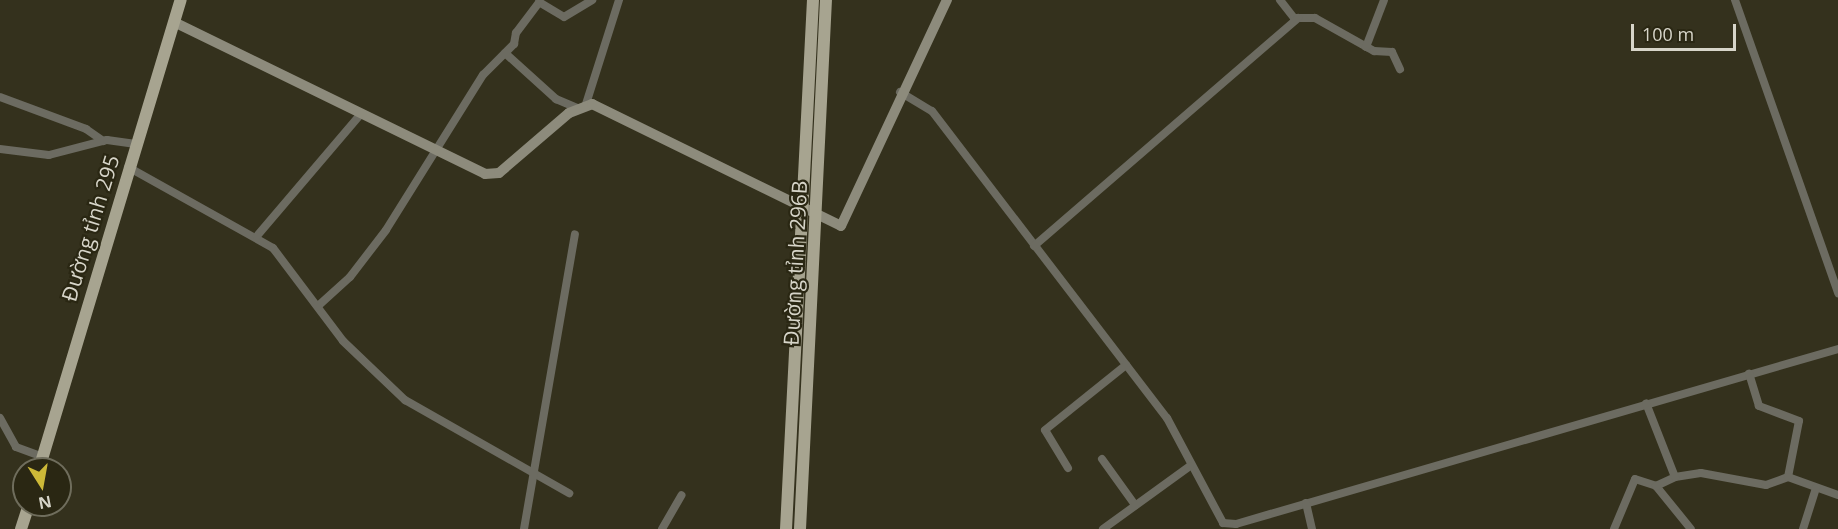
<!DOCTYPE html>
<html>
<head>
<meta charset="utf-8">
<style>
  body { margin:0 }
  #map { position:relative; width:1838px; height:529px; overflow:hidden; background:#34311d; font-family:"Open Sans",sans-serif }
  div>[style] { position:absolute }
  .street>* { height:8px; margin:-4px; padding:0 4px; transform-origin:4px; border-radius:4px; background:#6c6b61 }
  .secondary>* { height:10px; margin:-5px; padding:0 5px; transform-origin:5px; border-radius:5px; background:#8d8b7c }
  .primary>* { height:12px; margin:-6px; padding:0 6px; transform-origin:6px; border-radius:6px; background:#a7a490 }
  span { translate:-50% -50%; white-space:nowrap; text-align:center; line-height:1.15; -webkit-text-stroke:4.5px #2a2713; paint-order:stroke }
  .street-label { font-size:21px; color:#d7d5c9 }
  .north { position:absolute; left:12px; top:457px; width:60px; height:60px; box-sizing:border-box; background:#2a2713; border:2px solid #6f6d5c; border-radius:50%; rotate:169deg; font-size:16px; font-weight:700; line-height:24px; text-align:center; color:#d7d5c9 }
  .north::after { content:''; display:block; margin:auto; width:21px; height:27px; background:#cdb938; clip-path:polygon(50% 0,100% 100%,50% 72%,0 100%) }
  .scale { position:absolute; left:1631px; top:24px; width:105px; height:27px; box-sizing:border-box; border:3px solid #d7d5c9; border-top:0; padding-left:8px; font-size:18px; line-height:21px; white-space:nowrap; color:#d7d5c9; -webkit-text-stroke:4px #2a2713; paint-order:stroke }
</style>
</head>
<body>
<div id="map">
  <div class="street">
    <i style="left:1280px;top:0;width:23px;rotate:52deg"></i>
    <i style="left:1294px;top:18px;width:21px"></i>
    <i style="left:1315px;top:18px;width:68px;rotate:29.2deg"></i>
    <i style="left:1374px;top:51px;width:18px;rotate:3deg"></i>
    <i style="left:1392px;top:52px;width:19px;rotate:65deg"></i>
    <i style="left:1735px;top:0;width:311px;rotate:70.6deg"></i>
    <i style="left:1366px;top:47px;width:50px;rotate:-69deg"></i>
    <i style="left:505px;top:53px;width:69px;rotate:42deg"></i>
    <i style="left:556px;top:99px;width:23px;rotate:23deg"></i>
    <i style="left:900px;top:92px;width:37px;rotate:31deg"></i>
    <i style="left:932px;top:111px;width:387px;rotate:52.6deg"></i>
    <i style="left:1167px;top:418px;width:119px;rotate:61.9deg"></i>
    <i style="left:1223px;top:523px;width:13px;rotate:4deg"></i>
    <i style="left:1236px;top:524px;width:627px;rotate:-16.21deg"></i>
    <i style="left:0;top:97px;width:92px;rotate:20.4deg"></i>
    <i style="left:86px;top:129px;width:21px;rotate:35deg"></i>
    <i style="left:586px;top:104px;width:109px;rotate:-72.4deg"></i>
    <i style="left:0;top:149px;width:49px;rotate:7deg"></i>
    <i style="left:49px;top:155px;width:60px;rotate:-14.5deg"></i>
    <i style="left:107px;top:140px;width:29px;rotate:8deg"></i>
    <i style="left:128px;top:167px;width:166px;rotate:29.2deg"></i>
    <i style="left:273px;top:248px;width:116px;rotate:53deg"></i>
    <i style="left:343px;top:341px;width:86px;rotate:43.6deg"></i>
    <i style="left:405px;top:400px;width:189px;rotate:29.6deg"></i>
    <i style="left:257px;top:236px;width:160px;rotate:-49.6deg"></i>
    <i style="left:1034px;top:246px;width:349px;rotate:-40.8deg"></i>
    <i style="left:318px;top:306px;width:43px;rotate:-42.2deg"></i>
    <i style="left:350px;top:277px;width:59px;rotate:-52.5deg"></i>
    <i style="left:386px;top:230px;width:183px;rotate:-58deg"></i>
    <i style="left:483px;top:75px;width:44px;rotate:-45deg"></i>
    <i style="left:514px;top:44px;width:11px;rotate:-80deg"></i>
    <i style="left:516px;top:33px;width:39px;rotate:-53deg"></i>
    <i style="left:539px;top:2px;width:29px;rotate:31deg"></i>
    <i style="left:564px;top:17px;width:33px;rotate:-31deg"></i>
    <i style="left:0;top:418px;width:33px;rotate:61deg"></i>
    <i style="left:16px;top:447px;width:29px;rotate:20deg"></i>
    <i style="left:1102px;top:459px;width:57px;rotate:54.3deg"></i>
    <i style="left:1068px;top:468px;width:44px;rotate:-121.2deg"></i>
    <i style="left:1045px;top:430px;width:104px;rotate:-38.7deg"></i>
    <i style="left:1675px;top:477px;width:26px;rotate:-9deg"></i>
    <i style="left:1701px;top:473px;width:66px;rotate:10.5deg"></i>
    <i style="left:1766px;top:485px;width:23px;rotate:-20deg"></i>
    <i style="left:1788px;top:477px;width:57px;rotate:-78.9deg"></i>
    <i style="left:1799px;top:421px;width:43px;rotate:-159.4deg"></i>
    <i style="left:1759px;top:406px;width:34px;rotate:-107deg"></i>
    <i style="left:1788px;top:477px;width:53px;rotate:19.8deg"></i>
    <i style="left:1656px;top:486px;width:55px;rotate:50.9deg"></i>
    <i style="left:1306px;top:503px;width:27px;rotate:77deg"></i>
    <i style="left:524px;top:529px;width:299px;rotate:-80.2deg"></i>
    <i style="left:662px;top:529px;width:39px;rotate:-60deg"></i>
    <i style="left:1103px;top:529px;width:107px;rotate:-35.9deg"></i>
    <i style="left:1614px;top:529px;width:54px;rotate:-67.2deg"></i>
    <i style="left:1635px;top:479px;width:22px;rotate:18deg"></i>
    <i style="left:1656px;top:486px;width:21px;rotate:-25deg"></i>
    <i style="left:1675px;top:477px;width:79px;rotate:-111.4deg"></i>
    <i style="left:1803px;top:529px;width:43px;rotate:-72.4deg"></i>
  </div>
  <div class="secondary">
    <i style="left:174px;top:22px;width:346px;rotate:26deg"></i>
    <i style="left:485px;top:174px;width:14px;rotate:-4deg"></i>
    <i style="left:499px;top:173px;width:92px;rotate:-40.6deg"></i>
    <i style="left:569px;top:113px;width:25px;rotate:-21deg"></i>
    <i style="left:592px;top:104px;width:277px;rotate:26.1deg"></i>
    <i style="left:841px;top:226px;width:250px;rotate:-64.9deg"></i>
  </div>
  <div class="primary">
    <i style="left:39px;top:469px;width:490px;rotate:-73.2deg"></i>
    <i style="left:21px;top:529px;width:25px;rotate:-72deg"></i>
    <i style="left:786px;top:529px;width:530px;rotate:-87.08deg"></i>
    <i style="left:800px;top:529px;width:530px;rotate:-87.19deg"></i>
  </div>
  <div class="street-label">
    <span style="left:90px;top:228px;rotate:-73deg">Đường tỉnh 295</span>
    <span style="left:795px;top:263px;rotate:-87deg">Đường tỉnh 296B</span>
  </div>
  <div class="north">N</div>
  <div class="scale">100 m</div>
</div>
</body>
</html>
